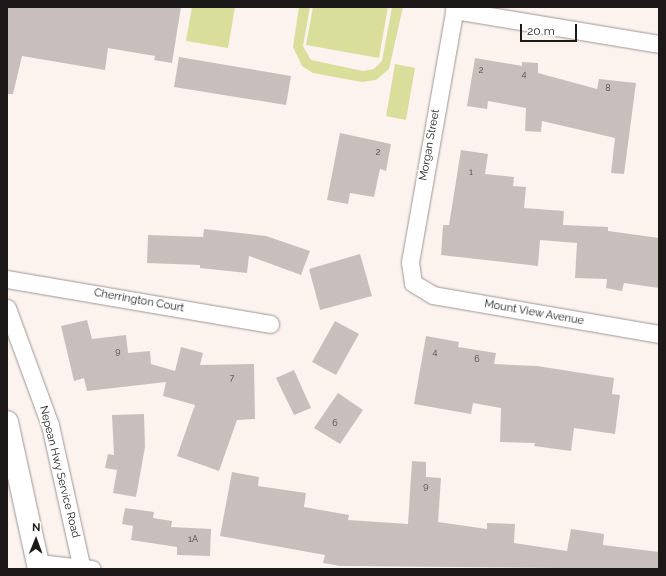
<!DOCTYPE html>
<html>
<head>
<meta charset="utf-8">
<style>
  body { margin:0 }
  #map { position:relative; width:666px; height:576px; overflow:hidden; background:#fcf3ef; font-family:Raleway,sans-serif }
  div>[style] { position:absolute }
  .green>* { inset:0; background:#dade9b }
  .building>* { inset:0; background:#c8bfbd }
  .roads { filter:drop-shadow(0 0 1px #9e9693) drop-shadow(0 0 1px #9e9693) }
  .minor>* { height:17px; margin:-8.5px; padding:0 8.5px; transform-origin:8.5px; border-radius:8.5px; background:#fff }
  .trunk>* { height:22px; margin:-11px; padding:0 11px; transform-origin:11px; border-radius:11px; background:#fff }
  span { translate:-50% -50%; white-space:nowrap; text-align:center; line-height:1.15; -webkit-text-stroke:3px #fff; paint-order:stroke }
  .number-label { font-size:9px; color:#474241 }
  .number-label span { -webkit-text-stroke-width:0 }
  .street-label { font-size:11px; color:#1c1918 }
  .frame { position:absolute; inset:0; border:8px solid #1c1918; pointer-events:none }
  .north { position:absolute; left:16px; top:520px; width:40px; height:40px; -webkit-text-stroke:3px #fff; paint-order:stroke; rotate:1deg; font-size:11px; font-weight:700; line-height:16px; text-align:center; color:#1c1918 }
  .north::after { content:''; display:block; margin:auto; width:14px; height:18px; background:#1c1918; clip-path:polygon(50% 0,100% 100%,50% 72%,0 100%) }
  .scale { position:absolute; left:520px; top:24px; width:57px; height:18px; box-sizing:border-box; border:2px solid #1c1918; border-top:0; padding-left:5px; font-size:12px; line-height:14px; white-space:nowrap; color:#1c1918; -webkit-text-stroke:3px #fff; paint-order:stroke }
</style>
</head>
<body>
<div id="map">
  <div class="green">
    <i style="clip-path:polygon(192px 7px,235px 7px,228px 48px,186px 41px)"></i>
    <i style="clip-path:polygon(299px 7px,310px 7px,303px 46px,311px 60px,363px 71px,374px 69px,382px 61px,392px 7px,403px 7px,389px 69px,376px 80px,362px 82px,313px 73px,302px 66px,293px 47px)"></i>
    <i style="clip-path:polygon(313px 7px,388px 7px,379px 58px,306px 45px)"></i>
    <i style="clip-path:polygon(395px 64px,415px 68px,406px 120px,386px 116px)"></i>
  </div>
  <div class="building">
    <i style="clip-path:polygon(7px 7px,181px 7px,172px 63px,154px 60px,155px 56px,108px 48px,105px 70px,22px 56px,13px 94px,7px 94px)"></i>
    <i style="clip-path:polygon(179px 57px,291px 76px,286px 105px,174px 87px)"></i>
    <i style="clip-path:polygon(475px 58px,522px 66px,522px 62px,538px 63px,538px 73px,597px 89px,599px 79px,636px 83px,624px 174px,611px 173px,615px 138px,542px 121px,541px 132px,525px 131px,526px 108px,488px 101px,487px 109px,467px 106px)"></i>
    <i style="clip-path:polygon(340px 133px,391px 144px,386px 171px,380px 169px,374px 197px,350px 193px,348px 204px,327px 200px)"></i>
    <i style="clip-path:polygon(461px 150px,488px 154px,485px 174px,514px 177px,513px 186px,526px 187px,524px 208px,564px 211px,563px 225px,608px 227px,608px 231px,659px 238px,659px 288px,624px 283px,622px 291px,606px 288px,607px 279px,575px 278px,577px 243px,540px 240px,538px 266px,441px 255px,443px 225px,449px 225px)"></i>
    <i style="clip-path:polygon(204px 229px,266px 236px,310px 251px,301px 275px,249px 256px,247px 273px,200px 268px,200px 265px,147px 263px,148px 235px,203px 237px)"></i>
    <i style="clip-path:polygon(360px 254px,372px 296px,320px 310px,309px 269px)"></i>
    <i style="clip-path:polygon(87px 320px,92px 339px,126px 335px,128px 353px,150px 351px,151px 364px,175px 371px,181px 347px,203px 353px,200px 365px,254px 364px,255px 419px,237px 420px,219px 471px,177px 456px,195px 405px,163px 396px,166px 382px,87px 391px,84px 378px,74px 381px,61px 326px)"></i>
    <i style="clip-path:polygon(335px 321px,359px 334px,336px 375px,312px 362px)"></i>
    <i style="clip-path:polygon(426px 336px,459px 342px,458px 347px,496px 353px,494px 364px,537px 366px,614px 378px,612px 394px,620px 395px,615px 434px,574px 428px,571px 451px,534px 446px,535px 443px,500px 442px,501px 408px,473px 403px,471px 414px,414px 404px)"></i>
    <i style="clip-path:polygon(294px 370px,311px 408px,294px 415px,276px 378px)"></i>
    <i style="clip-path:polygon(338px 393px,363px 410px,340px 444px,314px 428px)"></i>
    <i style="clip-path:polygon(144px 414px,145px 447px,136px 497px,113px 493px,117px 470px,105px 468px,108px 454px,114px 455px,112px 415px)"></i>
    <i style="clip-path:polygon(412px 461px,426px 462px,426px 477px,441px 478px,438px 522px,487px 529px,487px 523px,515px 524px,514px 543px,567px 551px,571px 529px,604px 534px,603px 545px,659px 552px,659px 569px,340px 566px,323px 563px,325px 555px,220px 536px,232px 472px,259px 477px,258px 486px,306px 493px,304px 507px,349px 515px,348px 520px,408px 524px)"></i>
    <i style="clip-path:polygon(125px 508px,154px 512px,153px 518px,172px 521px,171px 527px,211px 529px,210px 556px,177px 555px,177px 547px,131px 540px,133px 526px,122px 524px)"></i>
  </div>
  <div class="roads">
    <div class="minor">
      <i style="left:455px;top:7px;width:259px;rotate:100deg"></i>
      <i style="left:410px;top:262px;width:21px;rotate:82deg"></i>
      <i style="left:413px;top:283px;width:23px;rotate:31deg"></i>
      <i style="left:433px;top:295px;width:229px;rotate:9.8deg"></i>
      <i style="left:454px;top:10px;width:208px;rotate:9.4deg"></i>
      <i style="left:7px;top:279px;width:267px;rotate:9.7deg"></i>
      <i style="left:7px;top:308px;width:125px;rotate:69.8deg"></i>
      <i style="left:50px;top:425px;width:148px;rotate:77.5deg"></i>
      <i style="left:38px;top:563px;width:54px;rotate:6.3deg"></i>
    </div>
    <div class="trunk">
      <i style="left:7px;top:422px;width:150px;rotate:77.7deg"></i>
    </div>
  </div>
  <div class="number-label">
    <span style="left:481px;top:70px">2</span>
    <span style="left:524px;top:74px">4</span>
    <span style="left:608px;top:88px">8</span>
    <span style="left:378px;top:152px">2</span>
    <span style="left:471px;top:172px">1</span>
    <span style="left:118px;top:351px">9</span>
    <span style="left:435px;top:352px">4</span>
    <span style="left:477px;top:359px">6</span>
    <span style="left:232px;top:378px">7</span>
    <span style="left:335px;top:423px">6</span>
    <span style="left:426px;top:486px">9</span>
    <span style="left:193px;top:539px">1A</span>
  </div>
  <div class="street-label">
    <span style="left:430px;top:145px;rotate:-80deg">Morgan Street</span>
    <span style="left:139px;top:301px;rotate:10deg">Cherrington Court</span>
    <span style="left:534px;top:313px;rotate:10deg">Mount View Avenue</span>
    <span style="left:59px;top:472px;rotate:76deg">Nepean Hwy Service Road</span>
  </div>
  <div class="frame"></div>
  <div class="north">N</div>
  <div class="scale">20 m</div>
</div>
</body>
</html>
